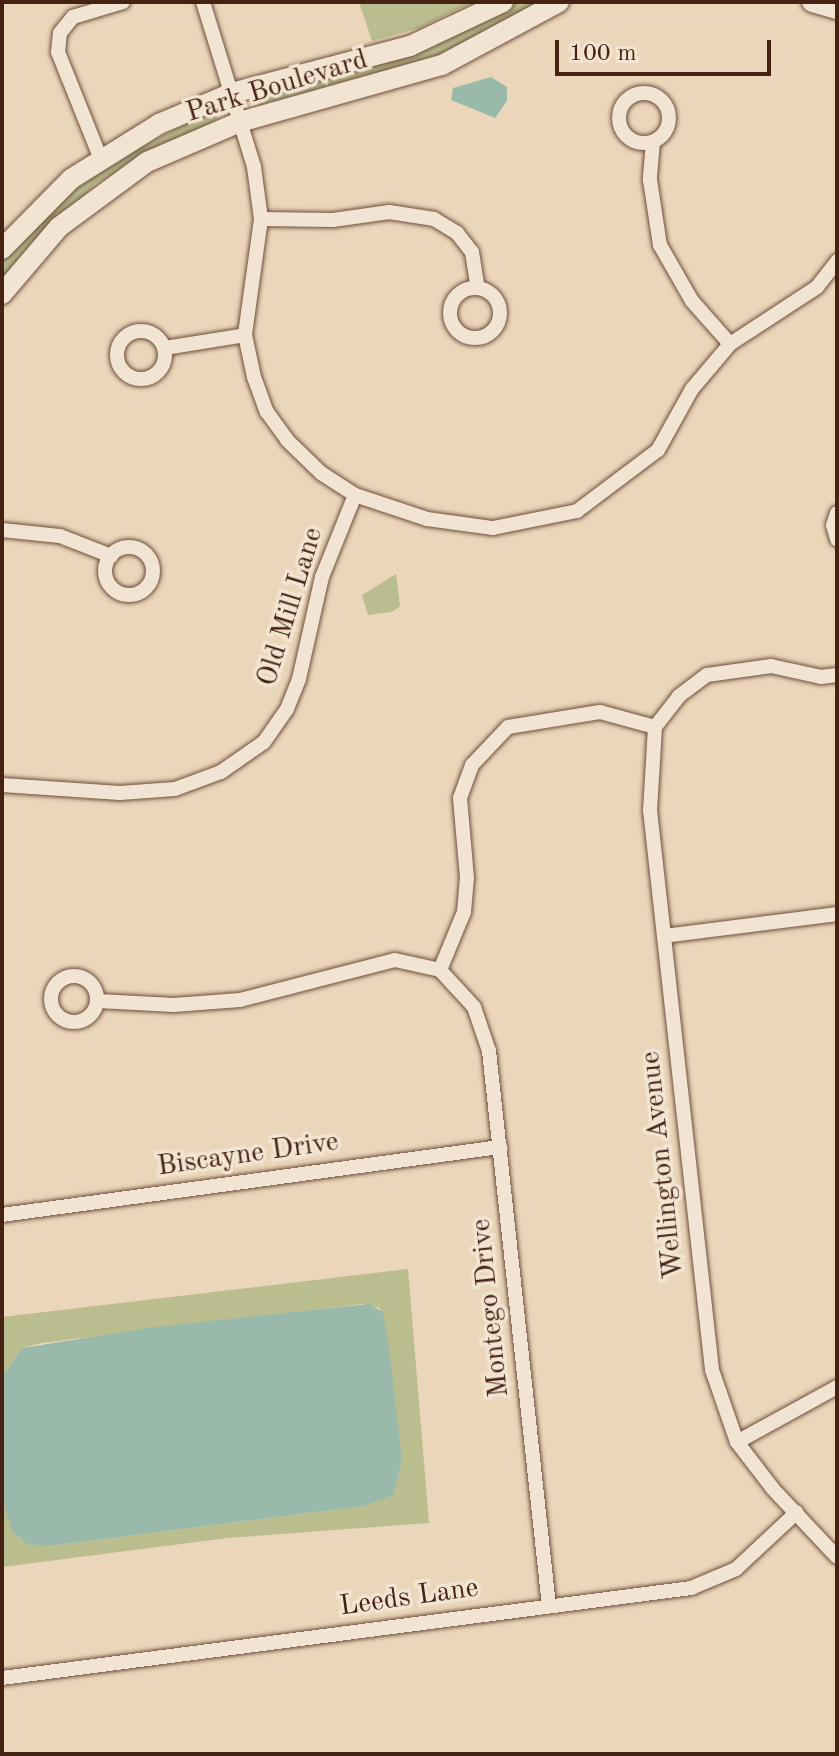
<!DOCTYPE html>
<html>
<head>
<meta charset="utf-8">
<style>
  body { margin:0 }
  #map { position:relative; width:839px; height:1756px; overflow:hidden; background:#ebd6ba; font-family:"Old Standard TT",serif }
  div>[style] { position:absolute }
  .green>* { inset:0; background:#babd8e }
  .water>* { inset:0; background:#99baaa }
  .roads { filter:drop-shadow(0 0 2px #6e4f3c) drop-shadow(0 0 2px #6e4f3c) }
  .street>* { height:14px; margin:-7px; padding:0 7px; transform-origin:7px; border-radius:7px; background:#f2e4d2 }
  .street>.ring { margin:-7px; padding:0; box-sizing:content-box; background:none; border:14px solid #f2e4d2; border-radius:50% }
  .secondary>* { height:20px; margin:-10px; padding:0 10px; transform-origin:10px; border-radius:10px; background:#f2e4d2 }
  span { translate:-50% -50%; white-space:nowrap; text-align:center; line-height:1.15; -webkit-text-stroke:7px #f2e4d2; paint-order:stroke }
  .street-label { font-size:28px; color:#452212 }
  .frame { position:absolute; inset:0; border:4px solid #452212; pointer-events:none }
  .scale { position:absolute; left:555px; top:40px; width:216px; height:36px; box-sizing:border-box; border:4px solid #452212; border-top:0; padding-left:10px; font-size:24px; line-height:28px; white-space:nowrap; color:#452212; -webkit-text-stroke:6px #f2e4d2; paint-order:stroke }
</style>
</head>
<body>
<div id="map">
  <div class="green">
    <i style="clip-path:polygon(359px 2px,473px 2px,419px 28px,372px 41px)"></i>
    <i style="clip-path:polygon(519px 2px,540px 2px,444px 54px,259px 105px,253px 102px,257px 95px,419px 53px)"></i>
    <i style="clip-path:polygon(212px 111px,218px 113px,216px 120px,95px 184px,2px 280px,2px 262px,94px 171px)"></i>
    <i style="clip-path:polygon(396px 574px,400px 606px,392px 612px,368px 615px,362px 595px)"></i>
    <i style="clip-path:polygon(408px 1269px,429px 1523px,228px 1538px,2px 1567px,2px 1498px,20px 1539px,49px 1546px,364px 1506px,393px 1496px,402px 1461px,380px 1308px,362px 1304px,42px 1343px,22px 1348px,2px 1377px,2px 1317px)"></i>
  </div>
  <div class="water">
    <i style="clip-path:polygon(491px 77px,507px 87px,507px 101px,495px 118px,451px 100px,453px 88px)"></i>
    <i style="clip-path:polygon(369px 1304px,383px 1312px,390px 1355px,402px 1461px,393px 1496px,364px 1506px,49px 1546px,27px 1544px,12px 1531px,2px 1498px,2px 1377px,22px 1348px,155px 1327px)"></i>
  </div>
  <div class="roads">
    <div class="street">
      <i style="left:203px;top:2px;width:173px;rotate:72.8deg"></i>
      <i style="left:254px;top:167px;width:52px;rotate:82.3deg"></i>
      <i style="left:261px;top:219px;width:117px;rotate:97.9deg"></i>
      <i style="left:245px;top:335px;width:43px;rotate:77.9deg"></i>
      <i style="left:254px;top:377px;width:37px;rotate:70deg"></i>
      <i style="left:267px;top:412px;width:34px;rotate:54deg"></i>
      <i style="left:287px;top:440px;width:47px;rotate:44.1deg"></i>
      <i style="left:321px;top:473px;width:40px;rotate:32.9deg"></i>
      <i style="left:355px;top:495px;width:76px;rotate:18.4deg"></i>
      <i style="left:427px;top:519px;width:67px;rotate:7.8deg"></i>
      <i style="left:493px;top:528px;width:86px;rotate:-11.4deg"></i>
      <i style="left:577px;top:511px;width:101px;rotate:-37deg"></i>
      <i style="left:658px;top:450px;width:70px;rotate:-60.9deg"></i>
      <i style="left:692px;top:389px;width:59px;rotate:-49.8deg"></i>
      <i style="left:730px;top:344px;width:104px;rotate:-33.2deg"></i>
      <i style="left:817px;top:287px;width:33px;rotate:-52deg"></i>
      <i class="ring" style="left:619px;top:93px;width:36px;height:36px"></i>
      <i style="left:653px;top:142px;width:38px;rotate:95deg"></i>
      <i style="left:650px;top:180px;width:66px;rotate:81.3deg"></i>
      <i style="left:660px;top:245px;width:64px;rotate:60.3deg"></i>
      <i style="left:692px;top:301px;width:57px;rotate:48.5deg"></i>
      <i style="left:100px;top:157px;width:113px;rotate:-111.8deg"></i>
      <i style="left:58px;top:52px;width:19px;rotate:-84deg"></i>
      <i style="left:60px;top:33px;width:21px;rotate:-51deg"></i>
      <i style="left:73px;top:17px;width:52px;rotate:-16.7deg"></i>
      <i style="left:261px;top:219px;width:72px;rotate:0.8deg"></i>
      <i style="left:333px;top:220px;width:57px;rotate:-8.1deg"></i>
      <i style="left:389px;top:212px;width:46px;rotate:8.8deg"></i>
      <i style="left:434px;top:219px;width:27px;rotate:31deg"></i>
      <i style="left:457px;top:233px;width:24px;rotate:52deg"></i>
      <i style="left:472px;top:252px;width:36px;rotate:81deg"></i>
      <i class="ring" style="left:450px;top:288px;width:36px;height:36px"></i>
      <i class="ring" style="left:117px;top:331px;width:34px;height:34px"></i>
      <i style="left:165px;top:348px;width:81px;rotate:-9.2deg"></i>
      <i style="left:837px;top:513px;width:13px;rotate:108deg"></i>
      <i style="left:833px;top:525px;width:15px;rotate:74deg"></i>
      <i style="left:2px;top:530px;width:58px;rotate:5.9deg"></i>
      <i style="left:60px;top:536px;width:55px;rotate:21.4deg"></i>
      <i class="ring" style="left:105px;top:547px;width:34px;height:34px"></i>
      <i style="left:655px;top:727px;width:83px;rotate:93.4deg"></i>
      <i style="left:650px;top:810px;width:563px;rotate:83.68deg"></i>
      <i style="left:712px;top:1370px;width:76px;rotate:70.9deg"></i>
      <i style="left:737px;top:1442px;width:59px;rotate:52.5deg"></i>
      <i style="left:773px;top:1489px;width:93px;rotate:46.7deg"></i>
      <i style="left:655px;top:727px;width:39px;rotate:-52deg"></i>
      <i style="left:679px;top:696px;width:35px;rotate:-37deg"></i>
      <i style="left:707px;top:675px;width:65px;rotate:-8deg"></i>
      <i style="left:771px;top:666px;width:51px;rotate:12.4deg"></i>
      <i style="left:821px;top:677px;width:16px;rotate:-7deg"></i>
      <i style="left:2px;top:785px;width:118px;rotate:3.9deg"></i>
      <i style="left:120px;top:793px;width:55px;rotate:-4.2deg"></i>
      <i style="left:175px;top:789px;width:49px;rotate:-20.3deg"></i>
      <i style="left:221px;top:772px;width:52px;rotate:-34.9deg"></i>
      <i style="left:264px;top:742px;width:40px;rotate:-55.1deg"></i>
      <i style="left:287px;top:709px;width:32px;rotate:-68deg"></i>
      <i style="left:299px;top:679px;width:105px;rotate:-77.3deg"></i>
      <i style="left:322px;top:577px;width:88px;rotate:-68.1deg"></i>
      <i style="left:664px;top:936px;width:174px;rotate:-7.2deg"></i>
      <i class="ring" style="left:51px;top:976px;width:32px;height:32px"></i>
      <i style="left:98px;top:1001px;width:76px;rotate:3deg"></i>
      <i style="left:174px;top:1005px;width:66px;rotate:-4.3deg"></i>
      <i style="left:240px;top:1000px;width:160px;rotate:-14.5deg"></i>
      <i style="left:395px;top:960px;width:46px;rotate:12.5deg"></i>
      <i style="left:2px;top:1215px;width:503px;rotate:-7.78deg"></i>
      <i style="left:737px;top:1442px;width:114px;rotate:-28.8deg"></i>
      <i style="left:549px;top:1606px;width:558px;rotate:-96.17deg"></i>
      <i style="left:489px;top:1051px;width:46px;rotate:-108.8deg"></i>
      <i style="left:474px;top:1007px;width:50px;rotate:-132.6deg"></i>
      <i style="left:440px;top:970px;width:63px;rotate:-67.5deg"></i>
      <i style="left:464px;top:912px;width:34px;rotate:-85deg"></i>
      <i style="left:467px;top:878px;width:80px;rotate:-95deg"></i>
      <i style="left:460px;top:798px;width:35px;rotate:-70deg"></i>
      <i style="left:472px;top:765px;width:52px;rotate:-46.5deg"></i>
      <i style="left:508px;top:727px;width:93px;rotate:-9.3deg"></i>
      <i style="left:600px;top:712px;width:57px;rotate:15.3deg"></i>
      <i style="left:2px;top:1678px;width:695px;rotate:-7.44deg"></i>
      <i style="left:691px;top:1588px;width:49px;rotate:-22.9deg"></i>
      <i style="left:736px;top:1569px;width:83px;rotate:-43.1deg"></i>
    </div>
    <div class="secondary">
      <i style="left:812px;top:2px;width:26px;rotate:16deg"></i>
      <i style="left:2px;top:249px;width:98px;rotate:-45.4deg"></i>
      <i style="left:71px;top:179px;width:104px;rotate:-32deg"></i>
      <i style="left:159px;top:124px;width:79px;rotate:-23deg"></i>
      <i style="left:232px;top:93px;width:184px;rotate:-14.8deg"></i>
      <i style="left:410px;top:46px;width:103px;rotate:-25.3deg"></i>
      <i style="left:2px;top:294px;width:88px;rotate:-49.6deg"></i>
      <i style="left:59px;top:227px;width:109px;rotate:-36.5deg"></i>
      <i style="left:147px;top:162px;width:101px;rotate:-23.3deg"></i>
      <i style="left:240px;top:122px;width:210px;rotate:-15.8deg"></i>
      <i style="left:442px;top:65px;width:133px;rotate:-28.3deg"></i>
    </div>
  </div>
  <div class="street-label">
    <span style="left:277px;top:87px;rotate:-17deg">Park Boulevard</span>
    <span style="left:291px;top:607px;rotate:-73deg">Old Mill Lane</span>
    <span style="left:248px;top:1155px;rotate:-8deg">Biscayne Drive</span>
    <span style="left:663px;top:1165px;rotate:-96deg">Wellington Avenue</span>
    <span style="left:491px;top:1308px;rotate:-96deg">Montego Drive</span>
    <span style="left:409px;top:1598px;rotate:-8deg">Leeds Lane</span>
  </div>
  <div class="frame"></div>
  <div class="scale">100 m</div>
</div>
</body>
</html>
